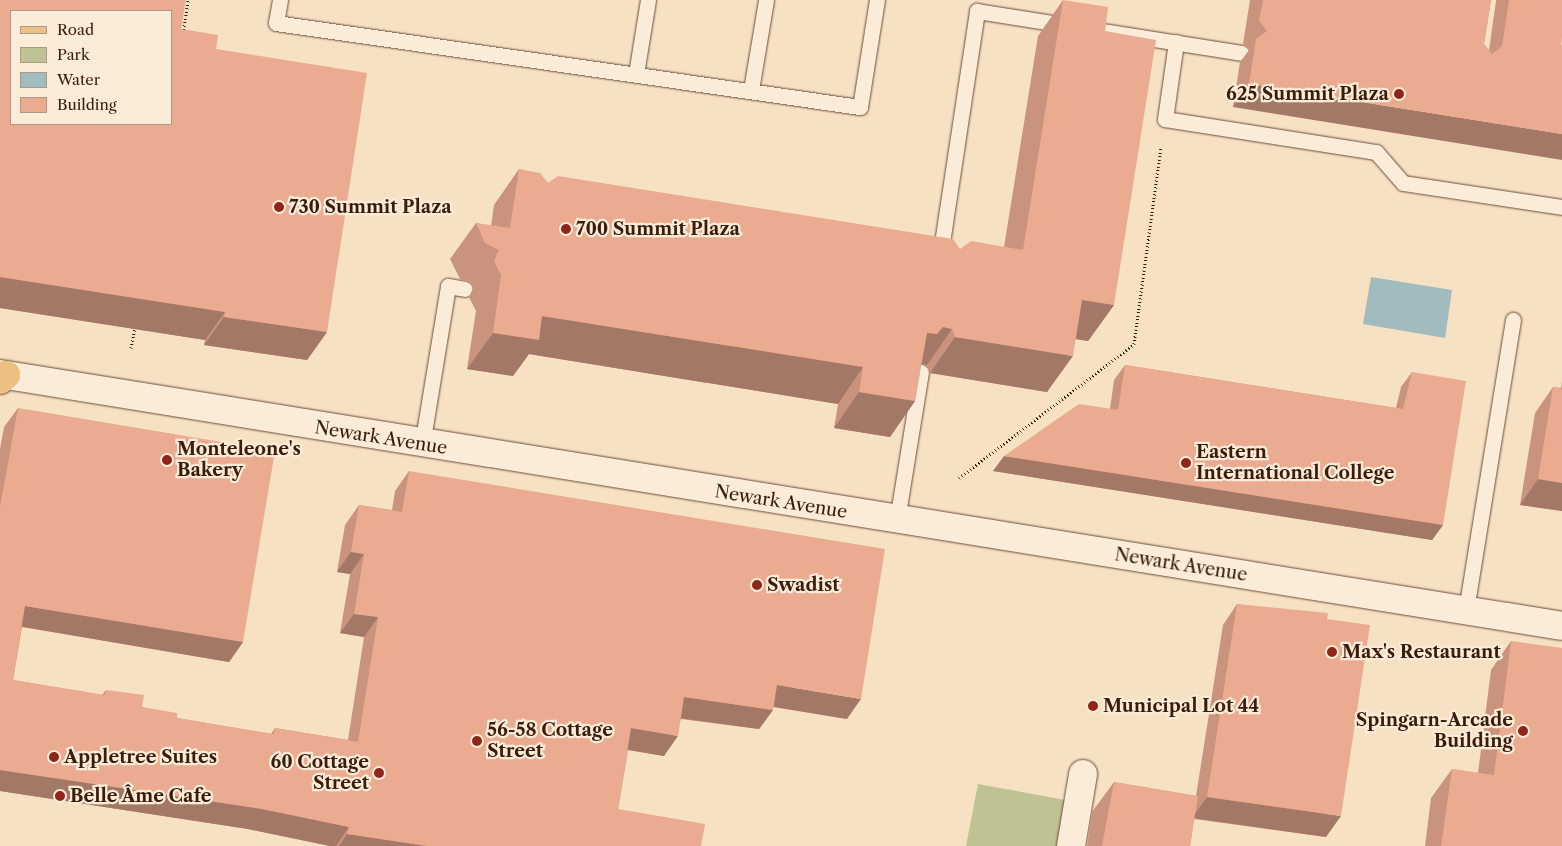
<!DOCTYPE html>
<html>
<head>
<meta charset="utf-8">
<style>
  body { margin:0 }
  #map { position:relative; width:1562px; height:846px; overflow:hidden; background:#f7e1c3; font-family:"Libre Caslon Text",serif }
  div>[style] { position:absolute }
  .green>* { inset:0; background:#bfc292 }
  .water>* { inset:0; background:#a2bbbe }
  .path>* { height:3px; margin-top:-1.5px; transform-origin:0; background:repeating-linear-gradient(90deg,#3b1b0b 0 1px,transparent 0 3.5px) }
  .roads { filter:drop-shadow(0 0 1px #6a4c39) drop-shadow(0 0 1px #6a4c39) }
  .lane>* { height:15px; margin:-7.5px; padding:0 7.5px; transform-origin:7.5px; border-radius:7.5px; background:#faecd8 }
  .street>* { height:28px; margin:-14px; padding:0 14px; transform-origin:14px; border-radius:14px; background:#faecd8 }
  .secondary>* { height:28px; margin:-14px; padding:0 14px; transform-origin:14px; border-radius:14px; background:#faecd8 }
  .primary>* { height:28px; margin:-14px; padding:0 14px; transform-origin:14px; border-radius:14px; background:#ecc082 }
  .wall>* { inset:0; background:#ca937d }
  .shaded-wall>* { inset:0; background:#a47866 }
  .building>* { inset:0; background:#ebab91 }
  .dots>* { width:14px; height:14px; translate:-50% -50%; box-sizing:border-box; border:2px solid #faecd8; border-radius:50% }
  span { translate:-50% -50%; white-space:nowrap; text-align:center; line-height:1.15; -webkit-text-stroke:4.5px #faecd8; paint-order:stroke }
  .poi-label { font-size:18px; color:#3b1b0b; font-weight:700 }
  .right { translate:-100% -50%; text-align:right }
  .left { translate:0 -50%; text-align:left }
  .street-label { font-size:18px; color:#3b1b0b }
  .legend { position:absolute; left:10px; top:10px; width:162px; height:115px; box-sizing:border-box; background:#faecd8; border:1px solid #ae9886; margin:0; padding:6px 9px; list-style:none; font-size:15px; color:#3b1b0b }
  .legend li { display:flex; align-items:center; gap:10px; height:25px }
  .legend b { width:25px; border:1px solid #ae9886 }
</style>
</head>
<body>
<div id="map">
  <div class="green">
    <i style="clip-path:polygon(978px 784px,1065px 800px,1058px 846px,966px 846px)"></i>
  </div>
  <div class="water">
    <i style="clip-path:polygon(1371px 277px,1452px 290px,1445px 338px,1363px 324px)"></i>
  </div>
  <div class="path">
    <i style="left:183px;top:33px;width:33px;rotate:-81deg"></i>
    <i style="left:131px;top:348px;width:21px;rotate:-79deg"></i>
    <i style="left:959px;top:478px;width:220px;rotate:-37.4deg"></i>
    <i style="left:1134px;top:344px;width:199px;rotate:-82.2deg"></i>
  </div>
  <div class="roads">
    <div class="lane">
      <i style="left:280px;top:0;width:23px;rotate:100deg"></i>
      <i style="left:276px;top:23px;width:590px;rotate:8.19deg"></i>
      <i style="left:860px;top:107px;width:108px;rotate:-81deg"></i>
      <i style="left:1176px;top:42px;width:78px;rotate:98.1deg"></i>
      <i style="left:1165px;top:119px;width:214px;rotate:8.9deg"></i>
      <i style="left:1376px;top:152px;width:41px;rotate:48.9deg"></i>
      <i style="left:1403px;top:183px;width:161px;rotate:8.6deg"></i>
      <i style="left:636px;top:74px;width:75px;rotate:-80.8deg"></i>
      <i style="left:751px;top:90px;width:91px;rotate:-80.5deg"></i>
      <i style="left:940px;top:256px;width:248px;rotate:-81.4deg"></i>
      <i style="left:977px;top:11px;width:268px;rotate:9deg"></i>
      <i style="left:422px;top:445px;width:161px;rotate:-80.7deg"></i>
      <i style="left:448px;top:286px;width:17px;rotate:10deg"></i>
      <i style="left:897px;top:520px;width:150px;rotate:-80.8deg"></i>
      <i style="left:1466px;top:610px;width:294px;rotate:-80.8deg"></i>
    </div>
    <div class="street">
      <i style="left:1071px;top:846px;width:73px;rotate:-80.5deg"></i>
    </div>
    <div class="secondary">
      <i style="left:0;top:374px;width:1582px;rotate:9.16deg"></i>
    </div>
    <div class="primary">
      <i style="left:0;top:380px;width:8px;rotate:-40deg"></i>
    </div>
  </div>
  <div class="wall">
    <i style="clip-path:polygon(0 0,216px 49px,327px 332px,307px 360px,204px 345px,205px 340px,0 308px)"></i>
    <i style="clip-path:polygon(1063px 0,1105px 31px,1114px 305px,1088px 341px,1075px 339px,1047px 392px,930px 373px,927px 365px,921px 364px,915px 401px,890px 437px,834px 428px,838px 404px,529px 354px,513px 376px,467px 369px,476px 311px,469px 297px,474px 286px,460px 279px,450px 259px,476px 223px,491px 226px,494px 205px,519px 169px,548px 183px,960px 249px,1004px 247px,1038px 36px)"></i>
    <i style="clip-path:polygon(1250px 0,1491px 0,1484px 44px,1489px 50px,1496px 1px,1496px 0,1562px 0,1561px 45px,1233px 107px,1240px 62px,1249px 50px,1243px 44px)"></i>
    <i style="clip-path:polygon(1125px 365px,1396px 408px,1401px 387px,1412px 372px,1443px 525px,1432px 540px,993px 471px,1110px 409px,1114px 380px)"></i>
    <i style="clip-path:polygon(1562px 381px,1562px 511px,1520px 505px,1535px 413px,1553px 387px,1561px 388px)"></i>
    <i style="clip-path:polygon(18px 408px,243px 642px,229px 662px,22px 627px,13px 680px,102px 695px,106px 690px,142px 707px,177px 718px,271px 734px,275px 728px,348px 740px,364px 637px,340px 633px,350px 574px,337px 572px,345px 525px,359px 505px,392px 510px,395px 491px,409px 471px,847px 719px,773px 707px,773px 710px,759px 729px,681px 719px,664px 756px,628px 750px,618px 809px,701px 846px,330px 846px,248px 829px,0 791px,0 449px,4px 427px)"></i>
    <i style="clip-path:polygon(1237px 604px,1327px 619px,1326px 837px,1194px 819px,1190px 846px,1087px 846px,1092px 812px,1114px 782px,1196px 796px,1223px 625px)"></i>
    <i style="clip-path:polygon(1511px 641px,1562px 846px,1425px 846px,1431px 798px,1452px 769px,1478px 773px,1491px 670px)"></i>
  </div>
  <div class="shaded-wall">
    <i style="clip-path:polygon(1249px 84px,1562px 134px,1562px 160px,1233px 107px)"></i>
    <i style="clip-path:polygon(0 277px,225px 312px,205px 340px,0 308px)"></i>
    <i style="clip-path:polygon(1082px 300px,1114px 305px,1088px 341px,1057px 336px)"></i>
    <i style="clip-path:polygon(542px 316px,863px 367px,838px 404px,529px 354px,513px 376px,467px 369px,493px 333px)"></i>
    <i style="clip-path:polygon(224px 317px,327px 332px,307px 360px,204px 345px)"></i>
    <i style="clip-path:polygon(943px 327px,952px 329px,927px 365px,918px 363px,927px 333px)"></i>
    <i style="clip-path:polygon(955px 337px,1073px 356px,1047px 392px,930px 373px)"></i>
    <i style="clip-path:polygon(859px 392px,915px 401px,890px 437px,834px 428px)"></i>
    <i style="clip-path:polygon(1004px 456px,1443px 525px,1432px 540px,993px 471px)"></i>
    <i style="clip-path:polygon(1538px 479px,1562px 483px,1562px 511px,1520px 505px)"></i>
    <i style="clip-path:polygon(351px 552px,364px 554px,350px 574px,337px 572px)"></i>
    <i style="clip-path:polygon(25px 606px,243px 642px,229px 662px,12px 625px)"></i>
    <i style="clip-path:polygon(354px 614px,378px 617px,364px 637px,340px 633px)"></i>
    <i style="clip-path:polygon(777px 685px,861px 699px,847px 719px,763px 705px)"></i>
    <i style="clip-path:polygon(684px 697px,773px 710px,759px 729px,671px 717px)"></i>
    <i style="clip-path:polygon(631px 728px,678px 736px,664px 756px,617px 748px)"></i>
    <i style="clip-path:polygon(0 770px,262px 809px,349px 827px,336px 846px,330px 846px,248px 829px,0 791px)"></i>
    <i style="clip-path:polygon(1207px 797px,1341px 816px,1326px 837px,1192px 818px)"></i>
    <i style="clip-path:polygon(347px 834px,427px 846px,339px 846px)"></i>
  </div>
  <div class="building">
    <i style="clip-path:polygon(evenodd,0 0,186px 0,181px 29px,218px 35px,216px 49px,367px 73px,327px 332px,224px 317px,225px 312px,0 277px,0 0,11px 11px,171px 11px,171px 124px,11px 124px,11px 11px)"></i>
    <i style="clip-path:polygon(1063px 0,1108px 7px,1105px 31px,1156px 40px,1114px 305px,1082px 300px,1073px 356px,955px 337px,952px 329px,943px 327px,937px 334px,927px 333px,915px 401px,859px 392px,863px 367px,542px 316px,539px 340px,493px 333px,501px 275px,494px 261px,499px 250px,485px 243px,476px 223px,510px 228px,519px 169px,540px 173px,548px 183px,558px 176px,953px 239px,960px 249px,971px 241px,1023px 250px)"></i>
    <i style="clip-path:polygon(1263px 0,1491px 0,1484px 44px,1492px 54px,1502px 46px,1509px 0,1562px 0,1562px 37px,1561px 45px,1562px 45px,1562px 134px,1249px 84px,1256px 39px,1267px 31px,1259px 21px)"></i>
    <i style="clip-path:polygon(1125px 365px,1403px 409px,1412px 372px,1466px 381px,1443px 525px,1004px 456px,1079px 404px,1118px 410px)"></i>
    <i style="clip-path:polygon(1553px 387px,1562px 389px,1562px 483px,1538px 479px)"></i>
    <i style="clip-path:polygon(18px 408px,275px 451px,243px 642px,25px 606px,13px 680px,105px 695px,106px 690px,144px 695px,142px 707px,177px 713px,177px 718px,274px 734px,275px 728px,358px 742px,378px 617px,354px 614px,364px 554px,351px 552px,359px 505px,402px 512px,409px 471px,885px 549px,861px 699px,777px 685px,773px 710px,684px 697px,678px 736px,631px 728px,618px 809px,705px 824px,701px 846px,427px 846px,347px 834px,349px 827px,262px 809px,0 770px,0 507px)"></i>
    <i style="clip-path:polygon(1237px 604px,1328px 613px,1327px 619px,1370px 625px,1341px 816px,1207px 797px)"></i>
    <i style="clip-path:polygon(1511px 641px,1562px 648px,1562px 846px,1441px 846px,1452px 769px,1494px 775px)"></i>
    <i style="clip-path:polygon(1114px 782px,1198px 796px,1190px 846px,1102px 846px)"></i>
  </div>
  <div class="dots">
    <i style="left:1399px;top:94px;background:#8f2418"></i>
    <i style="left:279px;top:207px;background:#8f2418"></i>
    <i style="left:566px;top:229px;background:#8f2418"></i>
    <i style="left:167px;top:460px;background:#8f2418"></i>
    <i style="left:1186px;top:463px;background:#8f2418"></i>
    <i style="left:757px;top:585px;background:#8f2418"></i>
    <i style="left:1332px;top:652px;background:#8f2418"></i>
    <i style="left:1093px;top:706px;background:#8f2418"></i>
    <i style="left:1523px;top:731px;background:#8f2418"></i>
    <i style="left:477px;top:741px;background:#8f2418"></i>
    <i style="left:54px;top:757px;background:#8f2418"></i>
    <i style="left:379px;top:773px;background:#8f2418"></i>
    <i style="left:60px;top:796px;background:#8f2418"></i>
  </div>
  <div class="poi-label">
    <span class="right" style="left:1389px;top:94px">625 Summit Plaza</span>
    <span class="left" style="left:289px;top:207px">730 Summit Plaza</span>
    <span class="left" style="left:576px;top:229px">700 Summit Plaza</span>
    <span class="left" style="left:177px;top:460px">Monteleone's<br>Bakery</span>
    <span class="left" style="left:1196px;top:463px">Eastern<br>International College</span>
    <span class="left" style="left:767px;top:585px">Swadist</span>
    <span class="left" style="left:1342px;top:652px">Max's Restaurant</span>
    <span class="left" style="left:1103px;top:706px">Municipal Lot 44</span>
    <span class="right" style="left:1513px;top:731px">Spingarn-Arcade<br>Building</span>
    <span class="left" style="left:487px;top:741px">56-58 Cottage<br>Street</span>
    <span class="left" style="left:64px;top:757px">Appletree Suites</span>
    <span class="right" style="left:369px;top:773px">60 Cottage<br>Street</span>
    <span class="left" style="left:70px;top:796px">Belle Âme Cafe</span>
  </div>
  <div class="street-label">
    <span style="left:381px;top:438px;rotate:9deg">Newark Avenue</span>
    <span style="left:781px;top:502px;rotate:9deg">Newark Avenue</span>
    <span style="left:1181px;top:565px;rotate:9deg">Newark Avenue</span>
  </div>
  <ul class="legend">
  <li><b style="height:6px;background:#ecc082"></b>Road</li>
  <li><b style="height:14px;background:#bfc292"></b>Park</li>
  <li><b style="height:14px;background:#a2bbbe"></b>Water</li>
  <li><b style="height:14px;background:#ebab91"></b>Building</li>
  </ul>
</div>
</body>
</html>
